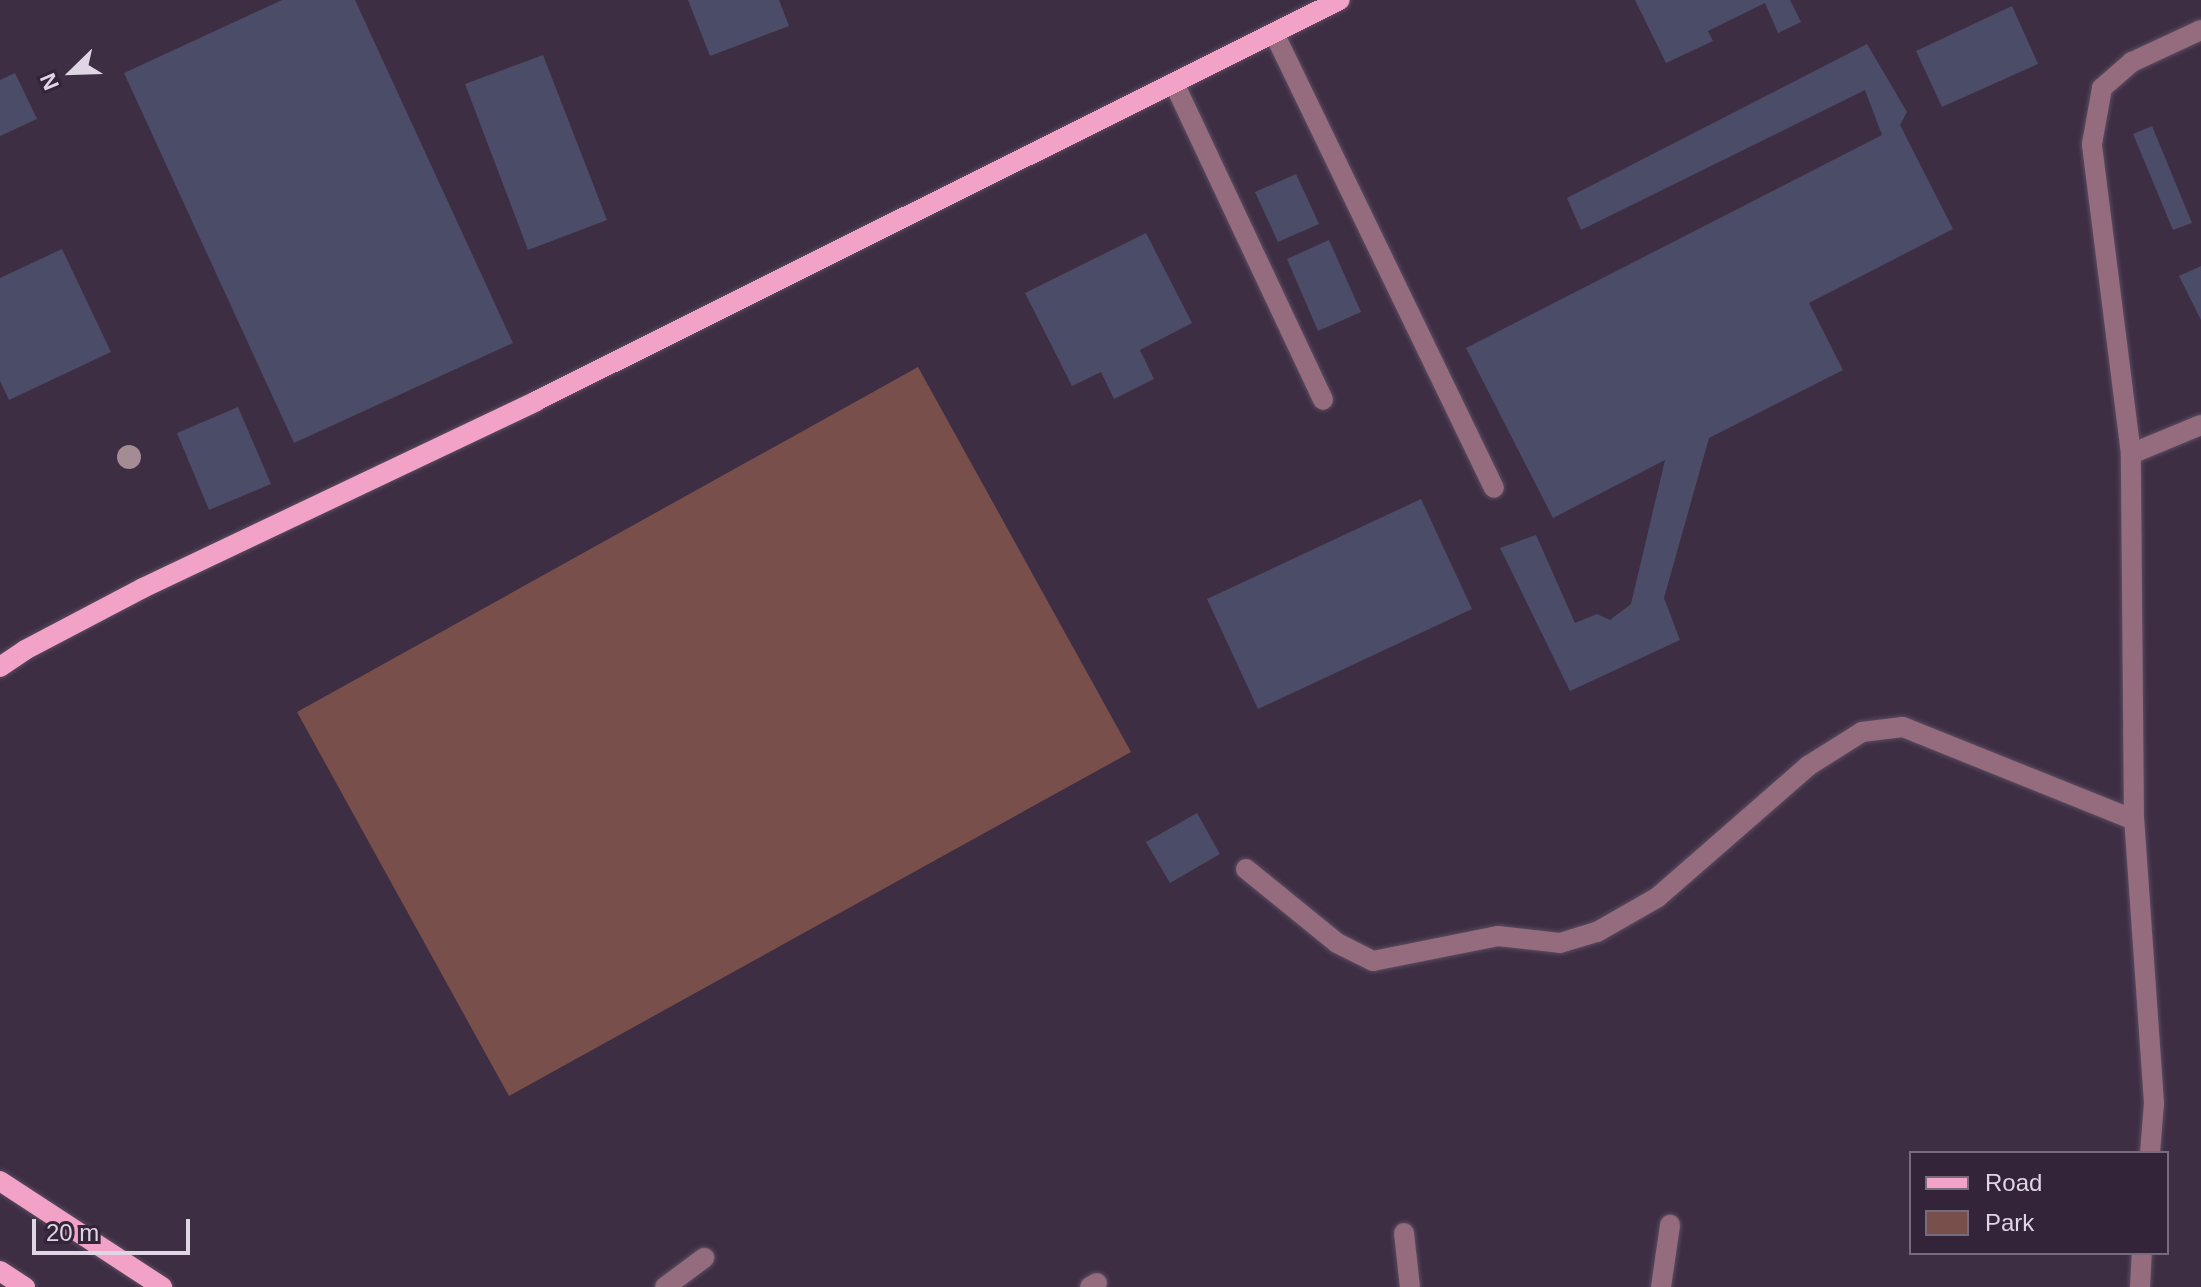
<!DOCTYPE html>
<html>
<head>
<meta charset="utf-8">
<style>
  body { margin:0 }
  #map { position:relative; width:2201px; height:1287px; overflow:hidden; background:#3e2e44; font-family:Arial,sans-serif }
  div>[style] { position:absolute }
  .green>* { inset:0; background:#784f4b }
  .building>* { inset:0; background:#4b4c67 }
  .roads { filter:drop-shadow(0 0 2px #5b4c61) drop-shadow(0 0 2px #5b4c61) }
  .minor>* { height:20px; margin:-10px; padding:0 10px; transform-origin:10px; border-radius:10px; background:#946c7e }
  .major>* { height:20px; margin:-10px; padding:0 10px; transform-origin:10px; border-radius:10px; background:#f2a2c6 }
  .trees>* { width:24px; height:24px; margin:-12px; border-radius:50%; background:#a58b93 }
  span { translate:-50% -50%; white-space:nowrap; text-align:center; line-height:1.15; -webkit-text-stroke:6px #34243a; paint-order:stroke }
  .legend { position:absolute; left:1909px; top:1151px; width:260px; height:104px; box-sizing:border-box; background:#34243a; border:2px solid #786b7e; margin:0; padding:10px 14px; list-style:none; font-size:24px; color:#dfd5e4 }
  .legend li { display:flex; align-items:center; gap:16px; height:40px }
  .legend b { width:40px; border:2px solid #786b7e }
  .north { position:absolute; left:32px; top:32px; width:80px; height:80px; -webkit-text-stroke:6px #34243a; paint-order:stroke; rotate:247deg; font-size:22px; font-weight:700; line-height:32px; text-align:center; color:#dfd5e4 }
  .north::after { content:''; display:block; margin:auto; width:28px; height:36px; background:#dfd5e4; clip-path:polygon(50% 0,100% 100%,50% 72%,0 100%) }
  .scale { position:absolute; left:32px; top:1219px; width:158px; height:36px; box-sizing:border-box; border:4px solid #dfd5e4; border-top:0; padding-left:10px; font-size:24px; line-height:28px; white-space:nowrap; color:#dfd5e4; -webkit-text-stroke:6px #34243a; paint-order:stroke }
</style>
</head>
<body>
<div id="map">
  <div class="green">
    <i style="clip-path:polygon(918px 367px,1131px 752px,509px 1096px,297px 712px)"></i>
  </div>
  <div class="building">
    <i style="clip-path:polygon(282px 0,355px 0,513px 343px,294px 443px,124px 73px)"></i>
    <i style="clip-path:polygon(688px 0,779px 0,789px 26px,710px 56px)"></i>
    <i style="clip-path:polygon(1635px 0,1790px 0,1801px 22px,1778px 33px,1765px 3px,1708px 31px,1713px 41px,1666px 63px)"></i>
    <i style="clip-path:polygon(2012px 6px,2038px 64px,1942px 107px,1916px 51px)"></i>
    <i style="clip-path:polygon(1867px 44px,1907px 112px,1900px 125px,1953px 229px,1809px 303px,1843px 370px,1709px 438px,1664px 598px,1680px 640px,1570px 691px,1500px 548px,1536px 535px,1575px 623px,1597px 614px,1610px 620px,1631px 604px,1665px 460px,1553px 518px,1466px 348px,1882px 135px,1865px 90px,1581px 230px,1567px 198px)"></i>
    <i style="clip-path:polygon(543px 55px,607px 220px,528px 250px,465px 84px)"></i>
    <i style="clip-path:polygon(15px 73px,37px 119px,0 136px,0 80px)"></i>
    <i style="clip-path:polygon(2152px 126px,2192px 223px,2173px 230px,2133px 134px)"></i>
    <i style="clip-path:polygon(1296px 174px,1319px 224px,1278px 242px,1255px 192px)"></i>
    <i style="clip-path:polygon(1146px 233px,1192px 323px,1140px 350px,1154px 379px,1114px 399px,1101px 372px,1072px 386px,1025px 293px)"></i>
    <i style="clip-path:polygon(1329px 240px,1361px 312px,1318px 331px,1287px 259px)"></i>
    <i style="clip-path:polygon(62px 249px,111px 352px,9px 400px,0 381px,0 278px)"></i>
    <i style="clip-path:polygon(2201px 266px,2201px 320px,2179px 276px)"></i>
    <i style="clip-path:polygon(238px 407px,271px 484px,209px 510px,177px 433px)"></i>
    <i style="clip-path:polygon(1421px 499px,1472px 609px,1258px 709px,1207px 599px)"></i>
    <i style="clip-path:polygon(1197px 813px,1220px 854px,1170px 883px,1146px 842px)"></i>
  </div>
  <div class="roads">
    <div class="minor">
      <i style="left:1274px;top:33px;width:505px;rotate:64.2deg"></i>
      <i style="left:1174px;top:83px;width:350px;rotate:64.8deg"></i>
      <i style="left:2131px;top:454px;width:76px;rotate:-22.5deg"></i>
      <i style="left:1246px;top:869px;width:117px;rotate:39.1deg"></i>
      <i style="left:1337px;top:943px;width:40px;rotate:26.6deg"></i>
      <i style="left:1373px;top:961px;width:127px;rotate:-11.3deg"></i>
      <i style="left:1498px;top:936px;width:62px;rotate:6.4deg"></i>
      <i style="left:1560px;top:943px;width:39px;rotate:-17deg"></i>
      <i style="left:1597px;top:932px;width:70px;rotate:-29.8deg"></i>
      <i style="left:1658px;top:897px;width:199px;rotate:-41.1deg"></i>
      <i style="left:1808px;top:766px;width:64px;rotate:-32.2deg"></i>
      <i style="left:1862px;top:732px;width:41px;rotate:-7deg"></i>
      <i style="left:1903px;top:727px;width:249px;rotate:21.9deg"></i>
      <i style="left:2150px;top:1153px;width:50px;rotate:-85.4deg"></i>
      <i style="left:2154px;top:1103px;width:284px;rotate:-94deg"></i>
      <i style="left:2134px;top:820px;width:366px;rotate:-90.5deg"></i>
      <i style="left:2131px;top:454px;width:312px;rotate:-97.2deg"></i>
      <i style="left:2092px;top:144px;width:57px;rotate:-79.9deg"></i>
      <i style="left:2102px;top:88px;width:40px;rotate:-41deg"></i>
      <i style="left:2132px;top:62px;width:76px;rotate:-24.9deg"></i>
      <i style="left:1404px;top:1233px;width:54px;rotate:83.7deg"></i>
      <i style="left:665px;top:1287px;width:49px;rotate:-36.6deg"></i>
      <i style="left:1090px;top:1287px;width:8px;rotate:-30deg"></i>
      <i style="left:1661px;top:1287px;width:63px;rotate:-81.7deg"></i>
      <i style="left:2140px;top:1287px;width:34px;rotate:-87deg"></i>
    </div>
    <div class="major">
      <i style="left:0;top:667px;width:30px;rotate:-34deg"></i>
      <i style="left:25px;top:650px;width:133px;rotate:-27.7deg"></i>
      <i style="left:143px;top:588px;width:435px;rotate:-25.4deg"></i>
      <i style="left:536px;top:401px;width:898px;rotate:-26.51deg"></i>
      <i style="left:0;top:1181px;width:194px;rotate:33.2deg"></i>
      <i style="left:0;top:1271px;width:30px;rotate:33deg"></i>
    </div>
  </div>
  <div class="trees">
    <i style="left:129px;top:457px"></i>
  </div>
  <ul class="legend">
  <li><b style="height:10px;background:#f2a2c6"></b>Road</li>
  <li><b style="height:22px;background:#784f4b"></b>Park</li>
  </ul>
  <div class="north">N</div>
  <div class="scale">20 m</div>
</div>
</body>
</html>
